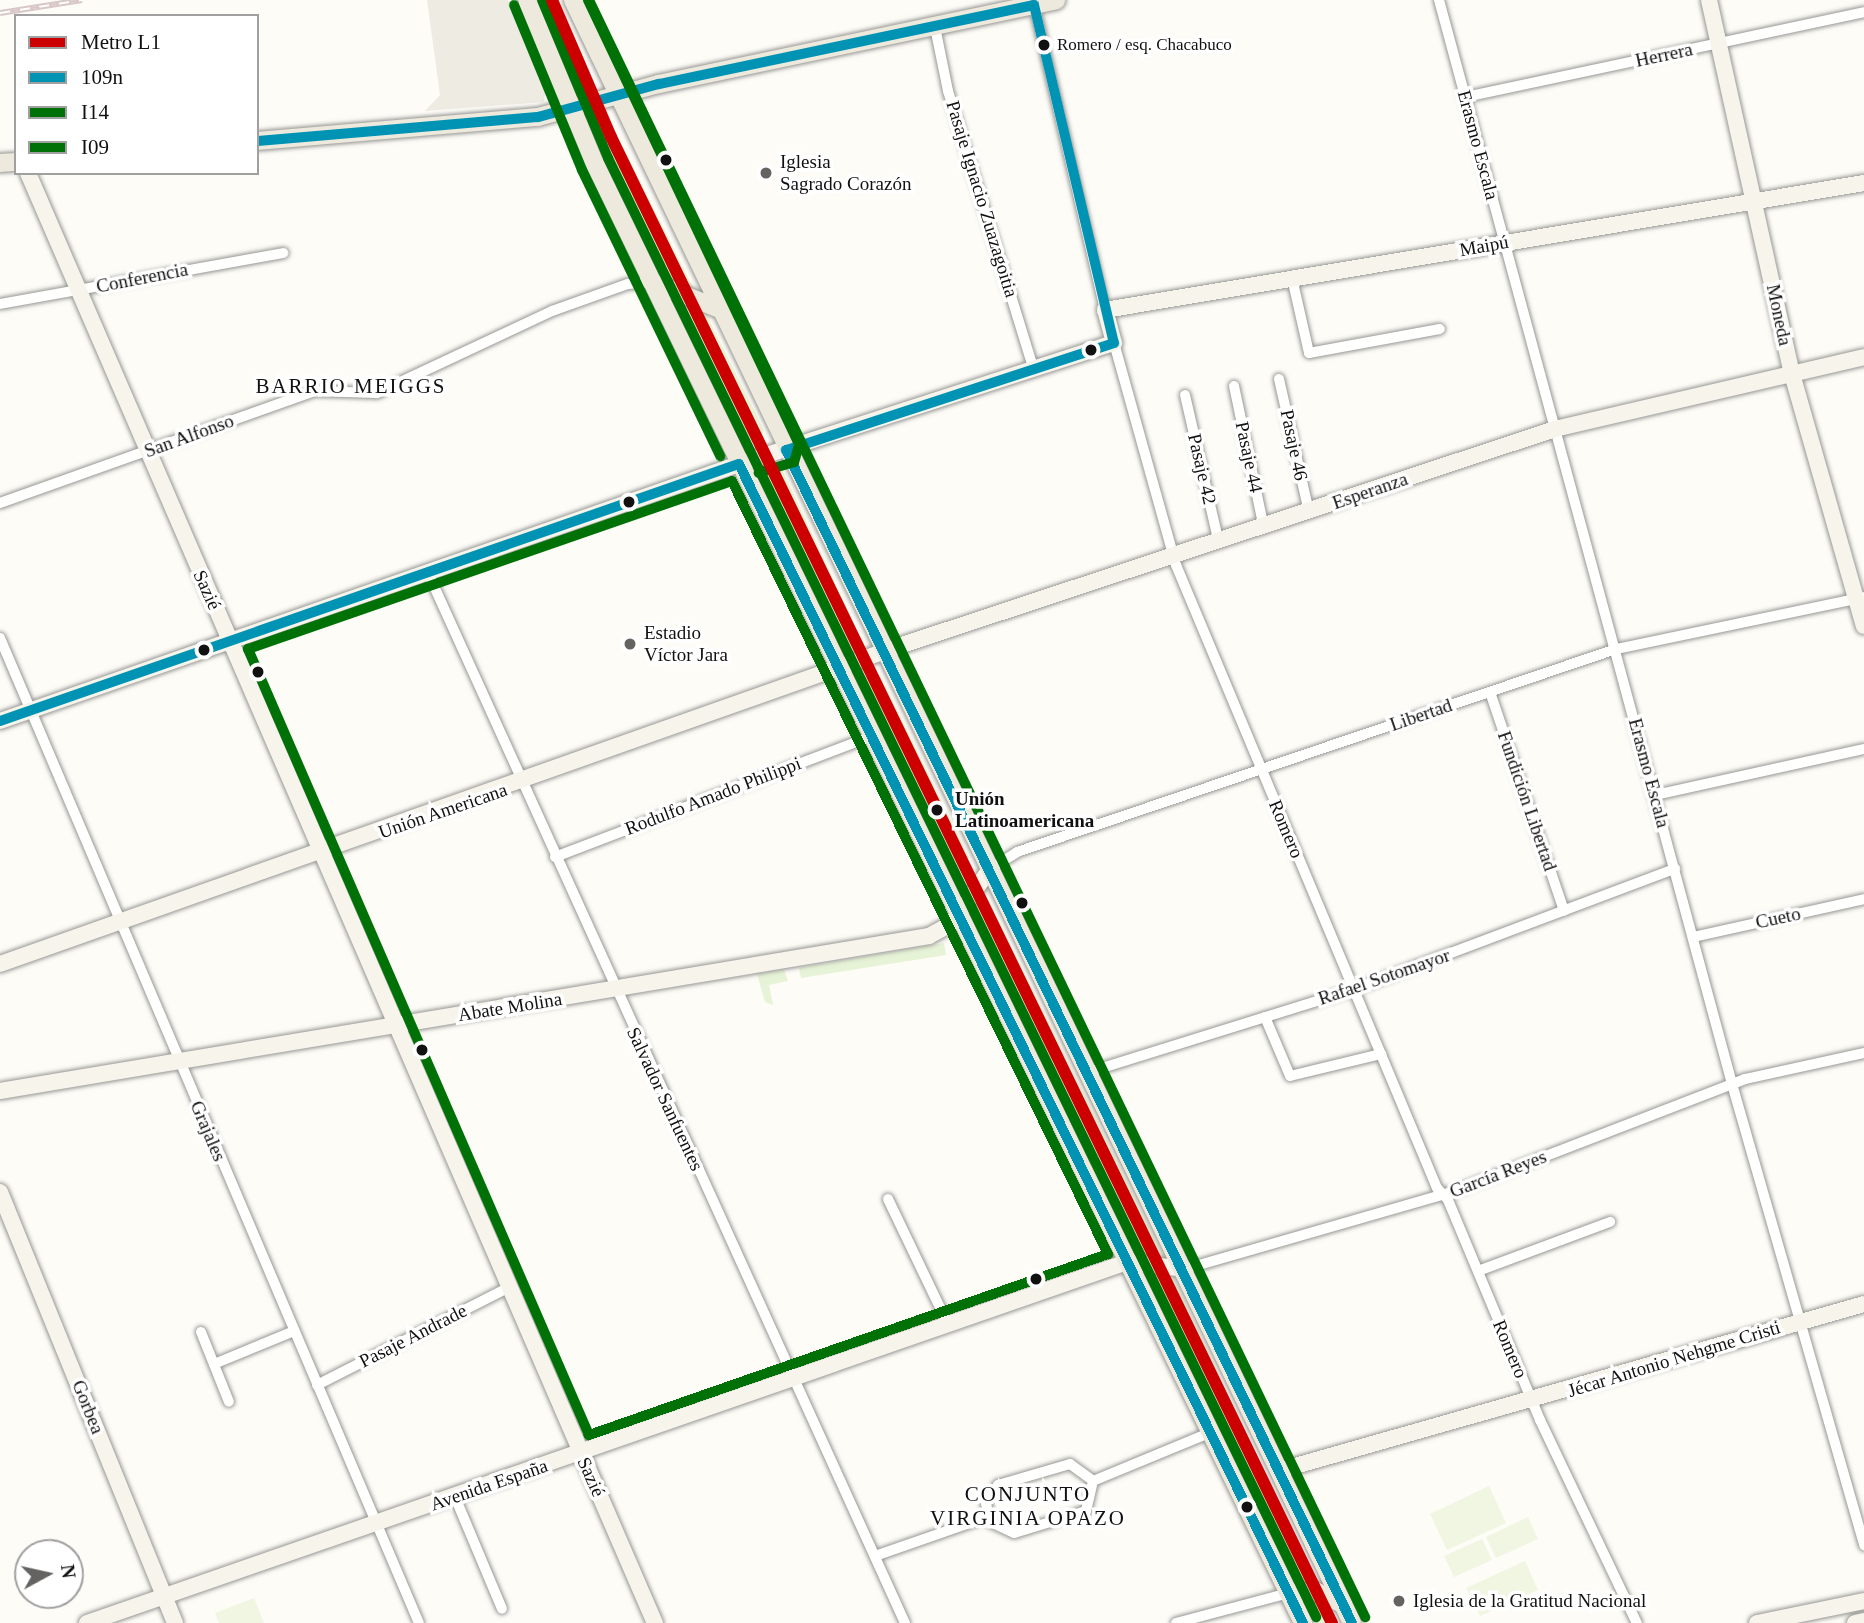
<!DOCTYPE html>
<html>
<head>
<meta charset="utf-8">
<style>
  body { margin:0 }
  #map { position:relative; width:1864px; height:1623px; overflow:hidden; background:#fdfcf7; font-family:Georgia,serif }
  div>[style] { position:absolute }
  .green>* { inset:0; background:#e7f3d7 }
  .pitch>* { inset:0; background:#f0f6e1 }
  .plaza>* { inset:0; background:#edebe2 }
  .roads { filter:drop-shadow(0 0 2px #979795) drop-shadow(0 0 2px #979795) }
  .street>* { height:10px; margin:-5px; padding:0 5px; transform-origin:5px; border-radius:5px; background:#fffffe }
  .secondary>* { height:16px; margin:-8px; padding:0 8px; transform-origin:8px; border-radius:8px; background:#f6f4eb }
  .primary>* { height:18px; margin:-9px; padding:0 9px; transform-origin:9px; border-radius:9px; background:#ede9dc }
  .rail>* { height:6px; margin-top:-3px; transform-origin:0; background:repeating-linear-gradient(90deg,#fff 0 10px,#d9c6c7 0 20px); box-sizing:border-box; border-block:2px solid #d9c6c7 }
  .bus-1>* { height:10px; margin:-5px; padding:0 5px; transform-origin:5px; border-radius:5px; background:#0093b3 }
  .bus-2>* { height:10px; margin:-5px; padding:0 5px; transform-origin:5px; border-radius:5px; background:#007106 }
  .bus-3>* { height:10px; margin:-5px; padding:0 5px; transform-origin:5px; border-radius:5px; background:#007106 }
  .metro-1>* { height:12px; margin:-6px; padding:0 6px; transform-origin:6px; border-radius:6px; background:#c00 }
  .dots>* { width:19px; height:19px; translate:-50% -50%; box-sizing:border-box; border:4px solid #fff; border-radius:50% }
  span { translate:-50% -50%; white-space:nowrap; text-align:center; line-height:1.15; -webkit-text-stroke:7px #fff; paint-order:stroke }
  .bus-label { font-size:17px; color:#111 }
  .left { translate:0 -50%; text-align:left }
  .street-label { font-size:19px; color:#111 }
  .poi-label { font-size:19px; color:#111 }
  .stop-label { font-size:19px; color:#111; font-weight:700 }
  .neighbourhood-label { font-size:21px; color:#111; letter-spacing:2px }
  .legend { position:absolute; left:14px; top:14px; width:245px; height:161px; box-sizing:border-box; background:#fff; border:2px solid #a0a0a0; margin:0; padding:9px 12px; list-style:none; font-size:21px; color:#111 }
  .legend li { display:flex; align-items:center; gap:14px; height:35px }
  .legend b { width:35px; border:2px solid #a0a0a0 }
  .north { position:absolute; left:14px; top:1539px; width:70px; height:70px; box-sizing:border-box; background:#fff; border:2px solid #a0a0a0; border-radius:50%; rotate:82deg; font-size:19px; font-weight:700; line-height:28px; text-align:center; color:#111 }
  .north::after { content:''; display:block; margin:auto; width:24px; height:32px; background:#646362; clip-path:polygon(50% 0,100% 100%,50% 72%,0 100%) }
</style>
</head>
<body>
<div id="map">
  <div class="green">
    <i style="clip-path:polygon(540px 0,557px 0,592px 89px,578px 93px)"></i>
    <i style="clip-path:polygon(597px 111px,606px 113px,764px 430px,759px 443px,745px 440px,594px 128px)"></i>
    <i style="clip-path:polygon(773px 462px,781px 467px,865px 647px,846px 650px,760px 471px)"></i>
    <i style="clip-path:polygon(872px 671px,881px 677px,969px 857px,964px 873px,952px 870px,863px 691px,860px 680px)"></i>
    <i style="clip-path:polygon(987px 897px,1162px 1252px,1310px 1569px,1290px 1570px,1037px 1053px,971px 913px)"></i>
    <i style="clip-path:polygon(944px 943px,946px 955px,801px 978px,799px 968px)"></i>
    <i style="clip-path:polygon(784px 970px,788px 981px,769px 985px,773px 1005px,765px 1002px,757px 974px)"></i>
    <i style="clip-path:polygon(1315px 1601px,1326px 1604px,1335px 1623px,1317px 1623px,1310px 1607px)"></i>
  </div>
  <div class="pitch">
    <i style="clip-path:polygon(1489px 1486px,1506px 1523px,1447px 1550px,1430px 1514px)"></i>
    <i style="clip-path:polygon(1528px 1517px,1538px 1539px,1496px 1558px,1486px 1537px)"></i>
    <i style="clip-path:polygon(1482px 1539px,1492px 1560px,1454px 1577px,1444px 1556px)"></i>
    <i style="clip-path:polygon(1525px 1561px,1538px 1590px,1480px 1616px,1466px 1588px)"></i>
    <i style="clip-path:polygon(254px 1598px,264px 1623px,219px 1623px,215px 1613px)"></i>
  </div>
  <div class="plaza">
    <i style="clip-path:polygon(427px 0,508px 0,546px 89px,544px 102px,425px 111px,440px 95px)"></i>
  </div>
  <div class="roads">
    <div class="street">
      <i style="left:1033px;top:0;width:318px;rotate:76.9deg"></i>
      <i style="left:1439px;top:0;width:1123px;rotate:74.87deg"></i>
      <i style="left:1732px;top:1084px;width:480px;rotate:74deg"></i>
      <i style="left:935px;top:27px;width:65px;rotate:78.5deg"></i>
      <i style="left:948px;top:91px;width:292px;rotate:72.9deg"></i>
      <i style="left:1465px;top:97px;width:408px;rotate:-12deg"></i>
      <i style="left:1292px;top:278px;width:77px;rotate:77.2deg"></i>
      <i style="left:1309px;top:353px;width:133px;rotate:-10.4deg"></i>
      <i style="left:0;top:304px;width:288px;rotate:-10.2deg"></i>
      <i style="left:1114px;top:343px;width:230px;rotate:74.4deg"></i>
      <i style="left:1176px;top:565px;width:675px;rotate:67.27deg"></i>
      <i style="left:1437px;top:1188px;width:16px;rotate:47deg"></i>
      <i style="left:1448px;top:1200px;width:238px;rotate:67.3deg"></i>
      <i style="left:1540px;top:1420px;width:225px;rotate:64.5deg"></i>
      <i style="left:1279px;top:379px;width:136px;rotate:77.3deg"></i>
      <i style="left:1234px;top:386px;width:145px;rotate:78.1deg"></i>
      <i style="left:1185px;top:395px;width:152px;rotate:77.1deg"></i>
      <i style="left:0;top:503px;width:334px;rotate:-19.6deg"></i>
      <i style="left:315px;top:391px;width:62px;rotate:1.8deg"></i>
      <i style="left:377px;top:393px;width:193px;rotate:-25.1deg"></i>
      <i style="left:552px;top:311px;width:81px;rotate:-19.6deg"></i>
      <i style="left:628px;top:284px;width:24px;rotate:-5deg"></i>
      <i style="left:428px;top:573px;width:1153px;rotate:65.57deg"></i>
      <i style="left:0;top:638px;width:1070px;rotate:66.96deg"></i>
      <i style="left:1490px;top:692px;width:231px;rotate:71.3deg"></i>
      <i style="left:1655px;top:795px;width:214px;rotate:-12.4deg"></i>
      <i style="left:555px;top:857px;width:339px;rotate:-20.9deg"></i>
      <i style="left:990px;top:869px;width:32px;rotate:-32deg"></i>
      <i style="left:1017px;top:852px;width:632px;rotate:-18.72deg"></i>
      <i style="left:1616px;top:649px;width:253px;rotate:-11.8deg"></i>
      <i style="left:1693px;top:937px;width:175px;rotate:-12.5deg"></i>
      <i style="left:1265px;top:1017px;width:64px;rotate:67deg"></i>
      <i style="left:1290px;top:1076px;width:94px;rotate:-13.6deg"></i>
      <i style="left:1089px;top:1072px;width:279px;rotate:-17.3deg"></i>
      <i style="left:1355px;top:989px;width:342px;rotate:-20.6deg"></i>
      <i style="left:888px;top:1199px;width:139px;rotate:64.4deg"></i>
      <i style="left:1185px;top:1269px;width:281px;rotate:-16.1deg"></i>
      <i style="left:1455px;top:1191px;width:311px;rotate:-21.1deg"></i>
      <i style="left:1745px;top:1079px;width:122px;rotate:-12.3deg"></i>
      <i style="left:1478px;top:1271px;width:141px;rotate:-20.4deg"></i>
      <i style="left:201px;top:1332px;width:75px;rotate:68.2deg"></i>
      <i style="left:214px;top:1364px;width:87px;rotate:-22.4deg"></i>
      <i style="left:317px;top:1385px;width:216px;rotate:-27deg"></i>
      <i style="left:1070px;top:1464px;width:29px;rotate:36deg"></i>
      <i style="left:1093px;top:1481px;width:31px;rotate:103deg"></i>
      <i style="left:1086px;top:1511px;width:75px;rotate:163deg"></i>
      <i style="left:1014px;top:1533px;width:26px;rotate:-155deg"></i>
      <i style="left:990px;top:1522px;width:19px;rotate:-102deg"></i>
      <i style="left:986px;top:1503px;width:22px;rotate:-56deg"></i>
      <i style="left:998px;top:1485px;width:75px;rotate:-16.3deg"></i>
      <i style="left:1093px;top:1481px;width:126px;rotate:-22.5deg"></i>
      <i style="left:455px;top:1497px;width:121px;rotate:67.2deg"></i>
      <i style="left:875px;top:1556px;width:119px;rotate:-19.2deg"></i>
      <i style="left:1176px;top:1623px;width:117px;rotate:-14.9deg"></i>
    </div>
    <div class="secondary">
      <i style="left:1709px;top:0;width:383px;rotate:77.5deg"></i>
      <i style="left:1792px;top:374px;width:262px;rotate:74.1deg"></i>
      <i style="left:28px;top:173px;width:1580px;rotate:66.62deg"></i>
      <i style="left:0;top:721px;width:782px;rotate:-19.18deg"></i>
      <i style="left:739px;top:464px;width:394px;rotate:-17.9deg"></i>
      <i style="left:1114px;top:343px;width:34px;rotate:-105deg"></i>
      <i style="left:1105px;top:310px;width:770px;rotate:-9.5deg"></i>
      <i style="left:0;top:964px;width:960px;rotate:-19.47deg"></i>
      <i style="left:905px;top:644px;width:685px;rotate:-18.3deg"></i>
      <i style="left:1555px;top:429px;width:317px;rotate:-13.1deg"></i>
      <i style="left:0;top:1091px;width:942px;rotate:-9.47deg"></i>
      <i style="left:929px;top:936px;width:26px;rotate:-29deg"></i>
      <i style="left:952px;top:923px;width:66px;rotate:-54.9deg"></i>
      <i style="left:0;top:1192px;width:465px;rotate:67.9deg"></i>
      <i style="left:1281px;top:1470px;width:606px;rotate:-15.89deg"></i>
      <i style="left:87px;top:1623px;width:1101px;rotate:-19.14deg"></i>
      <i style="left:1127px;top:1262px;width:58px;rotate:6.9deg"></i>
      <i style="left:1757px;top:1623px;width:109px;rotate:-11.6deg"></i>
      <i style="left:1855px;top:1623px;width:9px;rotate:-13deg"></i>
    </div>
    <div class="primary">
      <i style="left:527px;top:0;width:178px;rotate:67.5deg"></i>
      <i style="left:595px;top:164px;width:1622px;rotate:64.11deg"></i>
      <i style="left:573px;top:0;width:1800px;rotate:64.36deg"></i>
      <i style="left:257px;top:141px;width:282px;rotate:-4.9deg"></i>
      <i style="left:538px;top:117px;width:125px;rotate:-15.3deg"></i>
      <i style="left:659px;top:84px;width:406px;rotate:-11.9deg"></i>
      <i style="left:0;top:163px;width:16px;rotate:-4deg"></i>
      <i style="left:652px;top:282px;width:70px;rotate:21.8deg"></i>
      <i style="left:1289px;top:1593px;width:28px;rotate:-2deg"></i>
      <i style="left:1317px;top:1592px;width:29px;rotate:25deg"></i>
    </div>
  </div>
  <div class="rail">
    <i style="left:0;top:13px;width:83px;rotate:-9deg"></i>
  </div>
  <div class="bus-1">
    <i style="left:257px;top:141px;width:282px;rotate:-4.9deg"></i>
    <i style="left:538px;top:117px;width:125px;rotate:-15.3deg"></i>
    <i style="left:659px;top:84px;width:383px;rotate:-11.9deg"></i>
    <i style="left:1034px;top:5px;width:347px;rotate:76.7deg"></i>
    <i style="left:1114px;top:343px;width:345px;rotate:161.9deg"></i>
    <i style="left:786px;top:450px;width:1302px;rotate:64.24deg"></i>
    <i style="left:0;top:721px;width:782px;rotate:-19.18deg"></i>
    <i style="left:739px;top:464px;width:1289px;rotate:64.05deg"></i>
  </div>
  <div class="bus-2">
    <i style="left:588px;top:0;width:492px;rotate:64.6deg"></i>
    <i style="left:799px;top:445px;width:18px;rotate:106deg"></i>
    <i style="left:794px;top:462px;width:37px;rotate:163deg"></i>
    <i style="left:514px;top:5px;width:178px;rotate:67.6deg"></i>
    <i style="left:582px;top:170px;width:318px;rotate:64.2deg"></i>
    <i style="left:732px;top:481px;width:860px;rotate:64.06deg"></i>
    <i style="left:1108px;top:1254px;width:550px;rotate:160.77deg"></i>
    <i style="left:589px;top:1435px;width:857px;rotate:-113.45deg"></i>
    <i style="left:248px;top:649px;width:512px;rotate:-19.14deg"></i>
  </div>
  <div class="bus-3">
    <i style="left:542px;top:0;width:171px;rotate:67.3deg"></i>
    <i style="left:608px;top:158px;width:1622px;rotate:64.11deg"></i>
    <i style="left:589px;top:0;width:1794px;rotate:64.36deg"></i>
  </div>
  <div class="metro-1">
    <i style="left:552px;top:0;width:149px;rotate:66.7deg"></i>
    <i style="left:611px;top:137px;width:1652px;rotate:64.12deg"></i>
  </div>
  <div class="dots">
    <i style="left:1044px;top:45px;background:#111"></i>
    <i style="left:666px;top:160px;background:#111"></i>
    <i style="left:766px;top:173px;background:#646362"></i>
    <i style="left:1091px;top:350px;background:#111"></i>
    <i style="left:629px;top:502px;background:#111"></i>
    <i style="left:630px;top:644px;background:#646362"></i>
    <i style="left:204px;top:650px;background:#111"></i>
    <i style="left:258px;top:672px;background:#111"></i>
    <i style="left:937px;top:810px;background:#111"></i>
    <i style="left:1022px;top:903px;background:#111"></i>
    <i style="left:422px;top:1050px;background:#111"></i>
    <i style="left:1036px;top:1279px;background:#111"></i>
    <i style="left:1247px;top:1507px;background:#111"></i>
    <i style="left:1399px;top:1601px;background:#646362"></i>
  </div>
  <div class="bus-label">
    <span class="left" style="left:1057px;top:45px">Romero / esq. Chacabuco</span>
  </div>
  <div class="street-label">
    <span style="left:1664px;top:55px;rotate:-12deg">Herrera</span>
    <span style="left:1478px;top:145px;rotate:75deg">Erasmo Escala</span>
    <span style="left:982px;top:199px;rotate:73deg">Pasaje Ignacio Zuazagoitia</span>
    <span style="left:1484px;top:246px;rotate:-10deg">Maipú</span>
    <span style="left:142px;top:278px;rotate:-11deg">Conferencia</span>
    <span style="left:1779px;top:315px;rotate:78deg">Moneda</span>
    <span style="left:189px;top:436px;rotate:-20deg">San Alfonso</span>
    <span style="left:1294px;top:445px;rotate:78deg">Pasaje 46</span>
    <span style="left:1249px;top:457px;rotate:78deg">Pasaje 44</span>
    <span style="left:1202px;top:469px;rotate:77deg">Pasaje 42</span>
    <span style="left:1370px;top:491px;rotate:-19deg">Esperanza</span>
    <span style="left:207px;top:590px;rotate:66deg">Sazié</span>
    <span style="left:1421px;top:715px;rotate:-19deg">Libertad</span>
    <span style="left:1649px;top:773px;rotate:75deg">Erasmo Escala</span>
    <span style="left:713px;top:796px;rotate:-21deg">Rodulfo Amado Philippi</span>
    <span style="left:1527px;top:801px;rotate:71deg">Fundición Libertad</span>
    <span style="left:443px;top:811px;rotate:-19deg">Unión Americana</span>
    <span style="left:1286px;top:829px;rotate:67deg">Romero</span>
    <span style="left:1778px;top:918px;rotate:-12deg">Cueto</span>
    <span style="left:1384px;top:977px;rotate:-19deg">Rafael Sotomayor</span>
    <span style="left:510px;top:1007px;rotate:-9deg">Abate Molina</span>
    <span style="left:665px;top:1099px;rotate:65deg">Salvador Sanfuentes</span>
    <span style="left:208px;top:1131px;rotate:67deg">Grajales</span>
    <span style="left:1498px;top:1174px;rotate:-21deg">García Reyes</span>
    <span style="left:413px;top:1336px;rotate:-27deg">Pasaje Andrade</span>
    <span style="left:1510px;top:1349px;rotate:67deg">Romero</span>
    <span style="left:1674px;top:1359px;rotate:-17deg">Jécar Antonio Nehgme Cristi</span>
    <span style="left:88px;top:1407px;rotate:68deg">Gorbea</span>
    <span style="left:591px;top:1477px;rotate:66deg">Sazié</span>
    <span style="left:489px;top:1485px;rotate:-19deg">Avenida España</span>
  </div>
  <div class="poi-label">
    <span class="left" style="left:780px;top:173px">Iglesia<br>Sagrado Corazón</span>
    <span class="left" style="left:644px;top:644px">Estadio<br>Víctor Jara</span>
    <span class="left" style="left:1413px;top:1601px">Iglesia de la Gratitud Nacional</span>
  </div>
  <div class="stop-label">
    <span class="left" style="left:955px;top:810px">Unión<br>Latinoamericana</span>
  </div>
  <div class="neighbourhood-label">
    <span style="left:351px;top:386px">BARRIO MEIGGS</span>
    <span style="left:1028px;top:1506px">CONJUNTO<br>VIRGINIA OPAZO</span>
  </div>
  <ul class="legend">
  <li><b style="height:9px;background:#c00"></b>Metro L1</li>
  <li><b style="height:9px;background:#0093b3"></b>109n</li>
  <li><b style="height:9px;background:#007106"></b>I14</li>
  <li><b style="height:9px;background:#007106"></b>I09</li>
  </ul>
  <div class="north">N</div>
</div>
</body>
</html>
